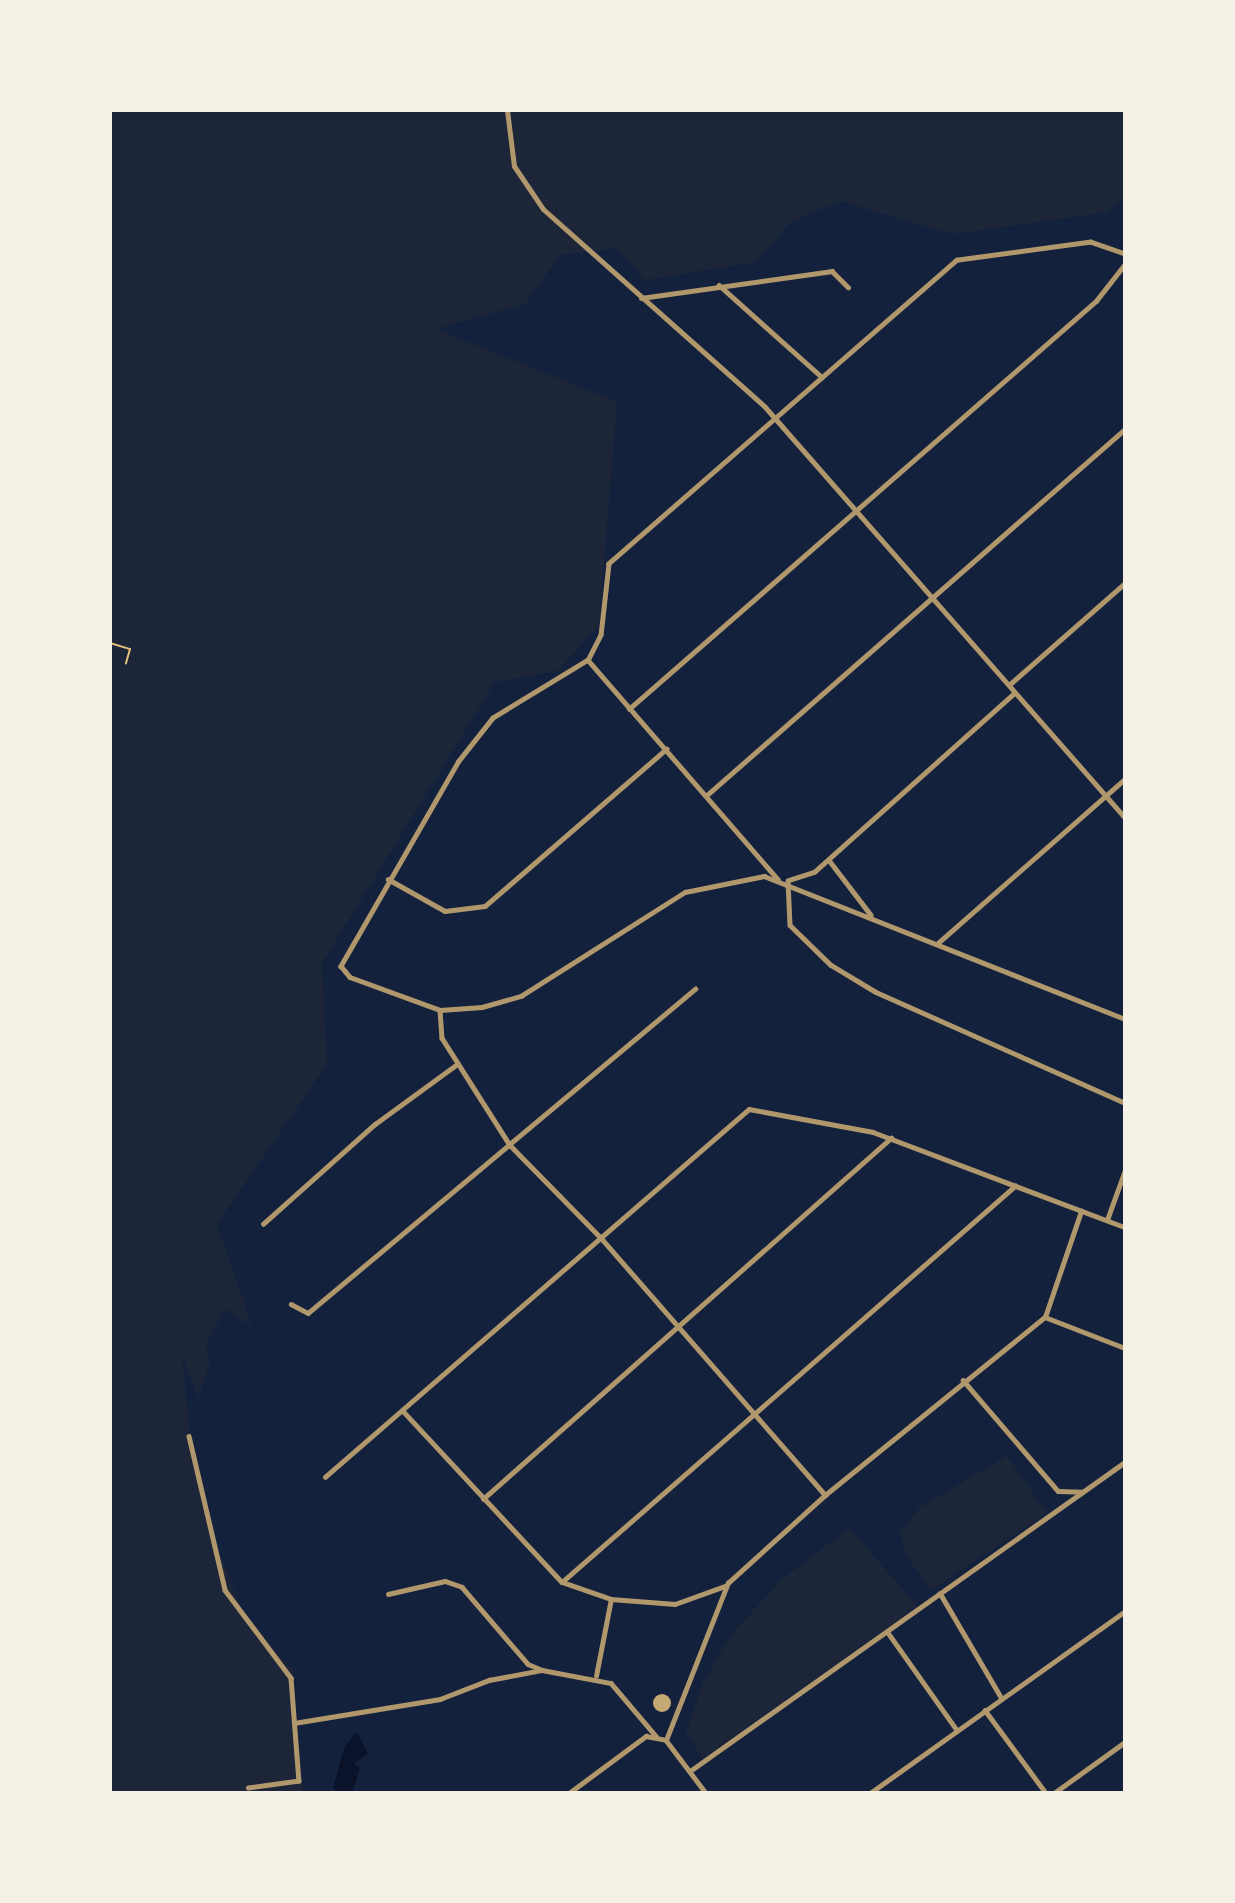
<!DOCTYPE html>
<html>
<head>
<meta charset="utf-8">
<style>
  body { margin:0 }
  #map { position:relative; width:1235px; height:1903px; overflow:hidden; background:#14213d; font-family:"PT Sans",sans-serif }
  div>[style] { position:absolute }
  .green>* { inset:0; background:#1d2539 }
  .water>* { inset:0; background:#0b132b }
  .building>* { inset:0; background:#c6a872 }
  .round { border-radius:50% }
  .path>* { height:2px; margin:-1px; padding:0 1px; transform-origin:1px; border-radius:1px; background:#e5c07b }
  .minor>* { height:4.5px; margin:-2.25px; padding:0 2.25px; transform-origin:2.25px; border-radius:2.25px; background:#b1986c }
  .tertiary>* { height:5px; margin:-2.5px; padding:0 2.5px; transform-origin:2.5px; border-radius:2.5px; background:#b1986c }
  span { translate:-50% -50%; white-space:nowrap; text-align:center; line-height:1.15; -webkit-text-stroke:5px #f6f1e7; paint-order:stroke }
  .frame { position:absolute; inset:0; border:112px solid #f6f1e7; pointer-events:none }
</style>
</head>
<body>
<div id="map">
  <div class="green">
    <i style="clip-path:polygon(110px 110px,1125px 110px,1125px 199px,1107px 212px,952px 234px,840px 201px,791px 222px,756px 262px,645px 280px,617px 248px,560px 255px,525px 304px,436px 329px,617px 402px,599px 625px,558px 671px,495px 682px,322px 963px,327px 1064px,217px 1224px,252px 1326px,225px 1309px,206px 1345px,210px 1363px,198px 1398px,182px 1353px,190px 1437px,216px 1545px,248px 1625px,293px 1670px,303px 1793px,110px 1793px)"></i>
    <i style="clip-path:polygon(1007px 1456px,1047px 1513px,931px 1590px,905px 1554px,900px 1533px,920px 1507px)"></i>
    <i style="clip-path:polygon(849px 1528px,918px 1606px,703px 1758px,686px 1733px,703px 1682px,731px 1635px,781px 1580px)"></i>
  </div>
  <div class="water">
    <i style="clip-path:polygon(357px 1732px,368px 1754px,354px 1763px,360px 1768px,353px 1791px,338px 1793px,333px 1788px,344px 1748px)"></i>
  </div>
  <div class="building">
    <i class="round" style="left:653px;top:1694px;width:18px;height:18px"></i>
  </div>
  <div class="path">
    <i style="left:110px;top:643px;width:21px;rotate:17deg"></i>
    <i style="left:130px;top:649px;width:15px;rotate:106deg"></i>
  </div>
  <div class="minor">
    <i style="left:1125px;top:254px;width:36px;rotate:-161deg"></i>
    <i style="left:1091px;top:242px;width:135px;rotate:172.3deg"></i>
    <i style="left:957px;top:260px;width:462px;rotate:138.9deg"></i>
    <i style="left:609px;top:564px;width:71px;rotate:96.4deg"></i>
    <i style="left:601px;top:635px;width:28px;rotate:117deg"></i>
    <i style="left:588px;top:660px;width:111px;rotate:148.6deg"></i>
    <i style="left:493px;top:718px;width:55px;rotate:128.3deg"></i>
    <i style="left:459px;top:761px;width:237px;rotate:119.9deg"></i>
    <i style="left:341px;top:966px;width:14px;rotate:51deg"></i>
    <i style="left:350px;top:977px;width:96px;rotate:20.1deg"></i>
    <i style="left:440px;top:1010px;width:42px;rotate:-4.1deg"></i>
    <i style="left:482px;top:1007px;width:41px;rotate:-15.8deg"></i>
    <i style="left:521px;top:996px;width:194px;rotate:-32.4deg"></i>
    <i style="left:685px;top:892px;width:81px;rotate:-11.4deg"></i>
    <i style="left:764px;top:876px;width:388px;rotate:21.6deg"></i>
    <i style="left:719px;top:285px;width:138px;rotate:41.8deg"></i>
    <i style="left:641px;top:298px;width:193px;rotate:-8deg"></i>
    <i style="left:832px;top:271px;width:23px;rotate:45deg"></i>
    <i style="left:588px;top:660px;width:290px;rotate:49.1deg"></i>
    <i style="left:1009px;top:685px;width:154px;rotate:-41.3deg"></i>
    <i style="left:1015px;top:693px;width:268px;rotate:138.2deg"></i>
    <i style="left:815px;top:872px;width:28px;rotate:162deg"></i>
    <i style="left:788px;top:881px;width:44px;rotate:87.4deg"></i>
    <i style="left:790px;top:925px;width:57px;rotate:44.3deg"></i>
    <i style="left:831px;top:965px;width:52px;rotate:31deg"></i>
    <i style="left:876px;top:992px;width:273px;rotate:24deg"></i>
    <i style="left:629px;top:709px;width:620px;rotate:-41.14deg"></i>
    <i style="left:1096px;top:301px;width:47px;rotate:-51.9deg"></i>
    <i style="left:707px;top:795px;width:556px;rotate:-41.21deg"></i>
    <i style="left:829px;top:860px;width:69px;rotate:52.6deg"></i>
    <i style="left:388px;top:879px;width:65px;rotate:29.3deg"></i>
    <i style="left:445px;top:911px;width:40px;rotate:-7.1deg"></i>
    <i style="left:485px;top:906px;width:240px;rotate:-40.9deg"></i>
    <i style="left:938px;top:943px;width:249px;rotate:-41.3deg"></i>
    <i style="left:440px;top:1010px;width:28px;rotate:86deg"></i>
    <i style="left:442px;top:1038px;width:127px;rotate:57.6deg"></i>
    <i style="left:510px;top:1145px;width:132px;rotate:45.6deg"></i>
    <i style="left:602px;top:1239px;width:340px;rotate:48.9deg"></i>
    <i style="left:1107px;top:1220px;width:53px;rotate:-70.2deg"></i>
    <i style="left:263px;top:1224px;width:150px;rotate:-41.8deg"></i>
    <i style="left:375px;top:1124px;width:100px;rotate:-36.1deg"></i>
    <i style="left:291px;top:1304px;width:19px;rotate:28deg"></i>
    <i style="left:308px;top:1313px;width:505px;rotate:-39.94deg"></i>
    <i style="left:1045px;top:1317px;width:86px;rotate:21.2deg"></i>
    <i style="left:963px;top:1380px;width:146px;rotate:49.4deg"></i>
    <i style="left:1058px;top:1491px;width:24px;rotate:2deg"></i>
    <i style="left:403px;top:1411px;width:233px;rotate:47.1deg"></i>
    <i style="left:562px;top:1582px;width:52px;rotate:19.1deg"></i>
    <i style="left:611px;top:1599px;width:64px;rotate:4.5deg"></i>
    <i style="left:675px;top:1604px;width:53px;rotate:-19.8deg"></i>
    <i style="left:189px;top:1436px;width:158px;rotate:76.8deg"></i>
    <i style="left:225px;top:1590px;width:110px;rotate:53.1deg"></i>
    <i style="left:291px;top:1678px;width:103px;rotate:85.6deg"></i>
    <i style="left:299px;top:1781px;width:51px;rotate:172.2deg"></i>
    <i style="left:325px;top:1477px;width:561px;rotate:-40.96deg"></i>
    <i style="left:749px;top:1109px;width:126px;rotate:10.5deg"></i>
    <i style="left:873px;top:1132px;width:269px;rotate:20.7deg"></i>
    <i style="left:483px;top:1499px;width:545px;rotate:-41.5deg"></i>
    <i style="left:562px;top:1582px;width:602px;rotate:-41.16deg"></i>
    <i style="left:940px;top:1593px;width:121px;rotate:59.6deg"></i>
    <i style="left:388px;top:1594px;width:58px;rotate:-12.8deg"></i>
    <i style="left:445px;top:1581px;width:18px;rotate:19deg"></i>
    <i style="left:462px;top:1587px;width:101px;rotate:49.4deg"></i>
    <i style="left:528px;top:1664px;width:13px;rotate:23deg"></i>
    <i style="left:889px;top:1634px;width:118px;rotate:54.7deg"></i>
    <i style="left:596px;top:1676px;width:78px;rotate:-79deg"></i>
    <i style="left:985px;top:1710px;width:103px;rotate:53.7deg"></i>
    <i style="left:294px;top:1723px;width:148px;rotate:-9.3deg"></i>
    <i style="left:440px;top:1699px;width:53px;rotate:-21.2deg"></i>
    <i style="left:489px;top:1680px;width:54px;rotate:-10.7deg"></i>
    <i style="left:542px;top:1670px;width:70px;rotate:10.7deg"></i>
    <i style="left:611px;top:1683px;width:70px;rotate:49.7deg"></i>
    <i style="left:666px;top:1740px;width:169px;rotate:-68.5deg"></i>
    <i style="left:728px;top:1583px;width:131px;rotate:-42.2deg"></i>
    <i style="left:825px;top:1495px;width:283px;rotate:-39deg"></i>
    <i style="left:1045px;top:1317px;width:112px;rotate:-71.2deg"></i>
    <i style="left:690px;top:1771px;width:534px;rotate:-35.39deg"></i>
    <i style="left:569px;top:1793px;width:96px;rotate:-36.5deg"></i>
    <i style="left:646px;top:1736px;width:20px;rotate:11deg"></i>
    <i style="left:666px;top:1740px;width:66px;rotate:53deg"></i>
    <i style="left:1054px;top:1793px;width:87px;rotate:-35.7deg"></i>
  </div>
  <div class="tertiary">
    <i style="left:507px;top:110px;width:56px;rotate:82.9deg"></i>
    <i style="left:514px;top:166px;width:52px;rotate:56deg"></i>
    <i style="left:543px;top:209px;width:297px;rotate:41.7deg"></i>
    <i style="left:765px;top:407px;width:546px;rotate:48.78deg"></i>
    <i style="left:870px;top:1793px;width:313px;rotate:-35.5deg"></i>
  </div>
  <div class="frame"></div>
</div>
</body>
</html>
